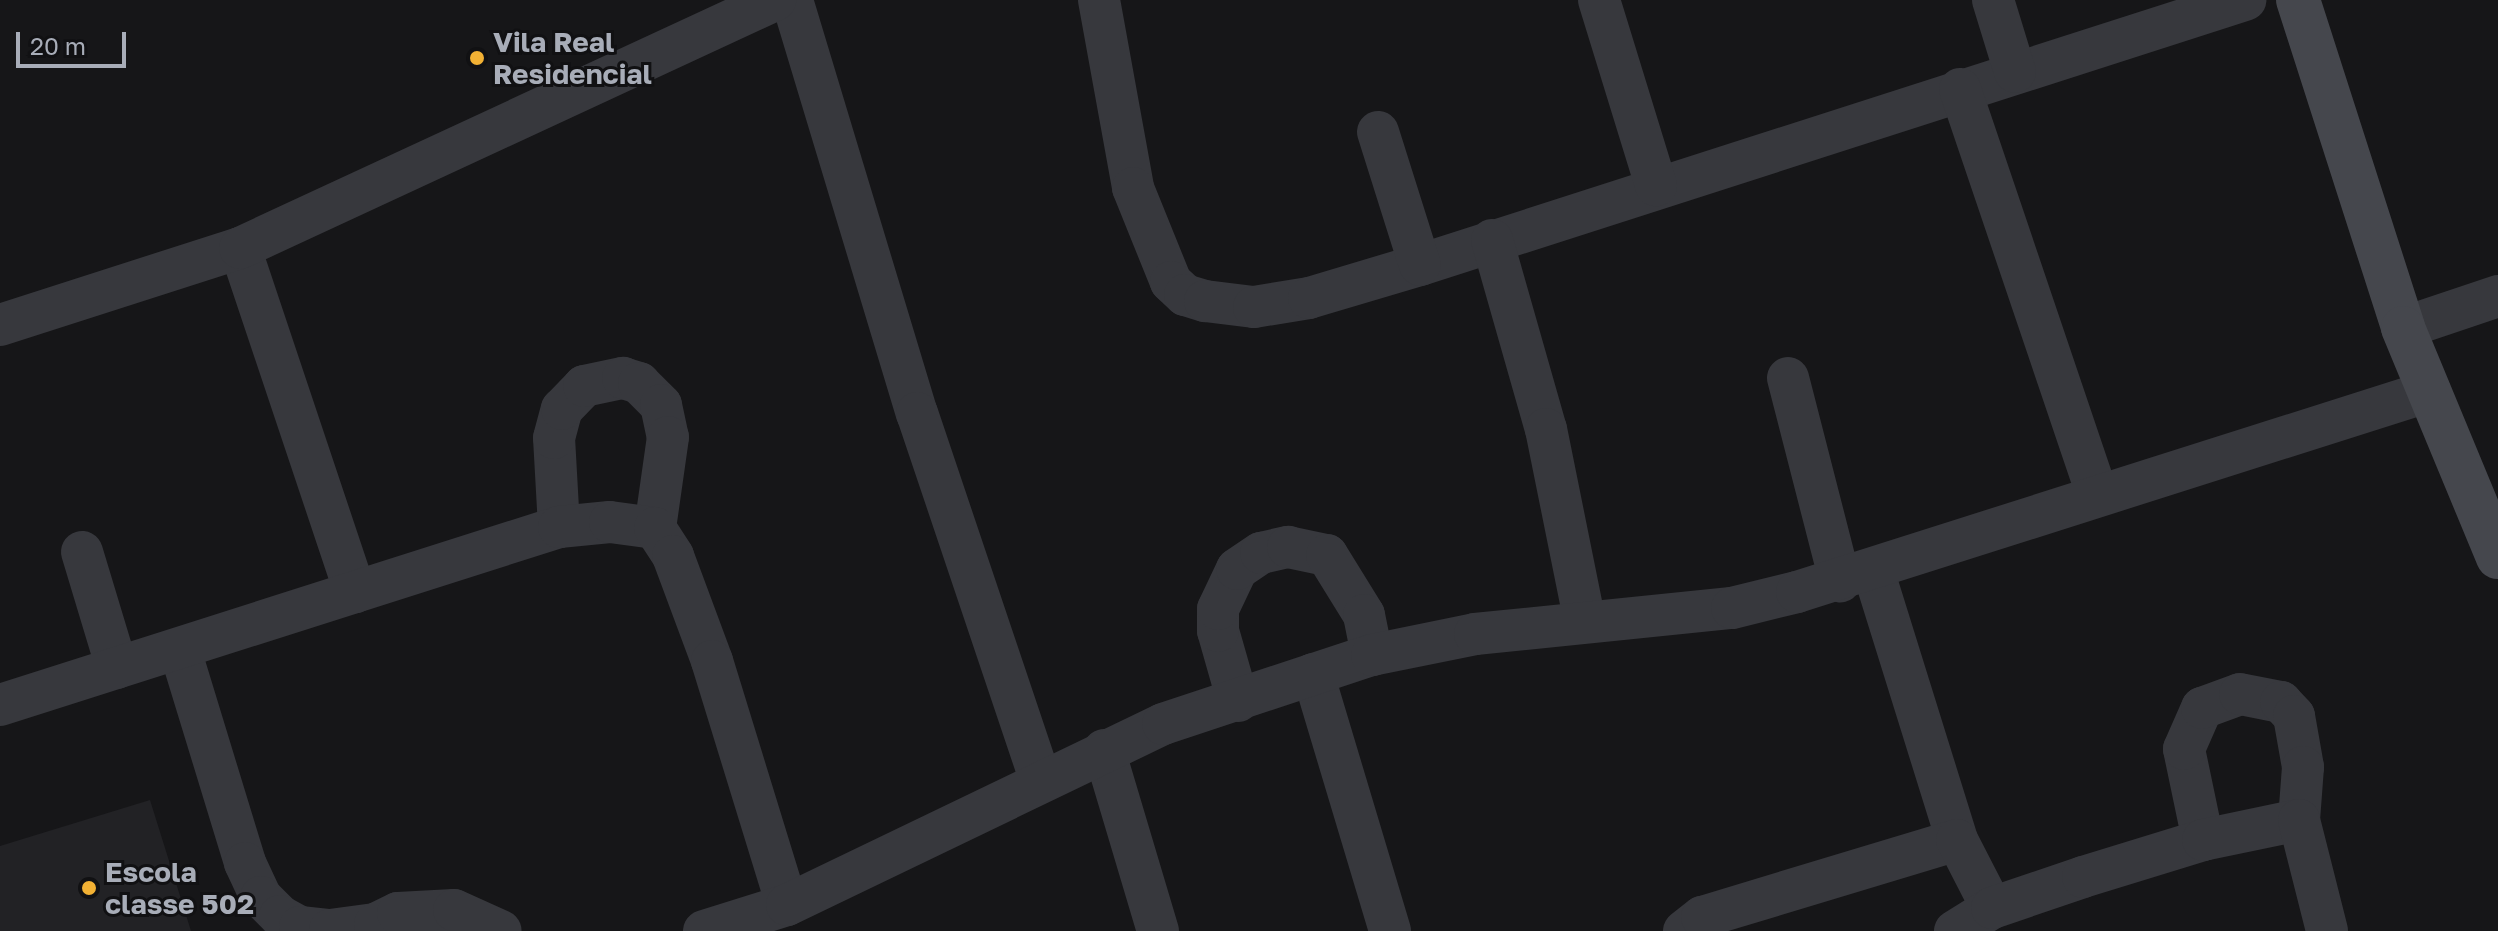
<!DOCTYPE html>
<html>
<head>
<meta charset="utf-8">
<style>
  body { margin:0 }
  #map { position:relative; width:2498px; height:931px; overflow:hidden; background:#161618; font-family:"Golos Text",sans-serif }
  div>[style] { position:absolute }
  .built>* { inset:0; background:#222225 }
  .street>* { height:42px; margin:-21px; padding:0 21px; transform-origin:21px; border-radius:21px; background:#37383d }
  .secondary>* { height:44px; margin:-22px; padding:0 22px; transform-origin:22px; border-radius:22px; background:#45474d }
  .dots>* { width:22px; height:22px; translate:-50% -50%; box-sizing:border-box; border:4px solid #111113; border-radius:50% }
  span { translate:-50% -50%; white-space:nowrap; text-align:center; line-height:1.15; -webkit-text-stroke:6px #111113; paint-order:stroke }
  .poi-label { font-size:28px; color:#a8adb8; font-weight:700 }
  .left { translate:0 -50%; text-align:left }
  .scale { position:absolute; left:16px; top:32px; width:110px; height:36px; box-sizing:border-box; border:4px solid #a8adb8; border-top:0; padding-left:10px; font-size:24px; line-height:28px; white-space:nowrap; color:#a8adb8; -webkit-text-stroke:6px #111113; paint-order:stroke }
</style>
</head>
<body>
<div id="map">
  <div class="built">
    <i style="clip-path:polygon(150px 800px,191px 931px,0 931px,0 846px)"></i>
  </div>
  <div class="street">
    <i style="left:792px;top:0;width:432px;rotate:73.2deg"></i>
    <i style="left:917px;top:413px;width:388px;rotate:71.4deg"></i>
    <i style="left:1099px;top:0;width:191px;rotate:79.7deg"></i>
    <i style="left:1133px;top:188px;width:101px;rotate:68deg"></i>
    <i style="left:1171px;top:282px;width:19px;rotate:43deg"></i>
    <i style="left:1185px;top:295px;width:21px;rotate:17deg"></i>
    <i style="left:1205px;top:301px;width:49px;rotate:7deg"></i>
    <i style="left:1254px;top:307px;width:56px;rotate:-9.3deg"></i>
    <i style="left:1309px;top:298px;width:116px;rotate:-16.6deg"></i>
    <i style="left:1420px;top:265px;width:867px;rotate:-17.81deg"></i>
    <i style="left:1599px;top:0;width:194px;rotate:72.9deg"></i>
    <i style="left:1993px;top:0;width:75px;rotate:73deg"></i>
    <i style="left:1960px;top:89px;width:427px;rotate:71.3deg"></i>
    <i style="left:1378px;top:132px;width:139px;rotate:72.5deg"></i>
    <i style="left:1492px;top:240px;width:197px;rotate:74.1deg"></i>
    <i style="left:1546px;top:429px;width:197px;rotate:78.6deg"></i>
    <i style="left:240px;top:248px;width:363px;rotate:71.5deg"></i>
    <i style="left:0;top:325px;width:252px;rotate:-17.8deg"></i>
    <i style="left:240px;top:248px;width:590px;rotate:-24.87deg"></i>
    <i style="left:2403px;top:328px;width:100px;rotate:-18.6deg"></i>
    <i style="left:1788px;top:378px;width:210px;rotate:75.6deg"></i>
    <i style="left:559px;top:527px;width:89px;rotate:-93.2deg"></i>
    <i style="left:554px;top:438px;width:30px;rotate:-75deg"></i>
    <i style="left:562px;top:409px;width:32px;rotate:-46deg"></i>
    <i style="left:584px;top:386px;width:40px;rotate:-12deg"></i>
    <i style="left:623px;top:378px;width:17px;rotate:17deg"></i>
    <i style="left:639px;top:383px;width:31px;rotate:45deg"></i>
    <i style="left:661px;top:405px;width:33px;rotate:78deg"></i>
    <i style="left:668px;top:437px;width:92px;rotate:98.1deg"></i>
    <i style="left:82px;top:552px;width:121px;rotate:73.2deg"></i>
    <i style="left:1873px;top:570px;width:283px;rotate:72.7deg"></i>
    <i style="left:180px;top:650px;width:223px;rotate:73deg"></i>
    <i style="left:245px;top:863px;width:38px;rotate:65deg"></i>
    <i style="left:261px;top:897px;width:27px;rotate:45deg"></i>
    <i style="left:280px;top:916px;width:23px;rotate:29deg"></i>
    <i style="left:300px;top:927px;width:30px;rotate:6deg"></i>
    <i style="left:330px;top:930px;width:45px;rotate:-7.6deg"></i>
    <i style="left:375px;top:924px;width:25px;rotate:-26deg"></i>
    <i style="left:398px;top:913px;width:56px;rotate:-3.1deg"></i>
    <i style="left:454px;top:910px;width:51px;rotate:24.1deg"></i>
    <i style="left:1313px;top:674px;width:268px;rotate:73.3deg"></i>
    <i style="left:1238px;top:701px;width:73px;rotate:-105.9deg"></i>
    <i style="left:1218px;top:631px;width:22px;rotate:-90deg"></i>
    <i style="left:1218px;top:609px;width:44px;rotate:-64.6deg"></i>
    <i style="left:1237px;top:569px;width:29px;rotate:-34deg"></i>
    <i style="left:1261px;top:553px;width:28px;rotate:-13deg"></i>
    <i style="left:1288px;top:547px;width:40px;rotate:12deg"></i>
    <i style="left:1327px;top:555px;width:70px;rotate:58.3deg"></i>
    <i style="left:1364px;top:615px;width:41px;rotate:78.7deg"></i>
    <i style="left:0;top:705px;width:587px;rotate:-17.66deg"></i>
    <i style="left:559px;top:527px;width:51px;rotate:-5.6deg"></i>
    <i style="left:610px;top:522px;width:45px;rotate:7.6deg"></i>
    <i style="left:655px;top:528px;width:33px;rotate:57deg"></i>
    <i style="left:673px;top:556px;width:112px;rotate:69.6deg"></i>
    <i style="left:712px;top:661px;width:255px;rotate:72.9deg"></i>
    <i style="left:1104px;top:750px;width:189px;rotate:73.4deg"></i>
    <i style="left:2203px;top:840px;width:93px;rotate:-101.8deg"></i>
    <i style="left:2184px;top:749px;width:45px;rotate:-66.3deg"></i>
    <i style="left:2202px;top:708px;width:40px;rotate:-20.2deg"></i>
    <i style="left:2240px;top:694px;width:42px;rotate:11deg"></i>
    <i style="left:2281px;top:702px;width:19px;rotate:47deg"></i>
    <i style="left:2294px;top:716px;width:52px;rotate:80deg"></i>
    <i style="left:2303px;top:767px;width:53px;rotate:94.3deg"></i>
    <i style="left:704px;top:931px;width:87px;rotate:-17.4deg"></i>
    <i style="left:787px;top:905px;width:417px;rotate:-25.7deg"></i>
    <i style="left:1163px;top:724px;width:220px;rotate:-18.3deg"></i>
    <i style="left:1372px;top:655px;width:105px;rotate:-11.5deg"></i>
    <i style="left:1475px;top:634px;width:258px;rotate:-5.8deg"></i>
    <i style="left:1732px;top:608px;width:67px;rotate:-13.8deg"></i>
    <i style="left:1797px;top:592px;width:664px;rotate:-17.62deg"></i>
    <i style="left:1684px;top:931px;width:23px;rotate:-38deg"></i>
    <i style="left:1702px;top:917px;width:266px;rotate:-16.8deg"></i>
    <i style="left:1957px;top:840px;width:76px;rotate:62.8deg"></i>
    <i style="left:1955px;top:931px;width:44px;rotate:-31.9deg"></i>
    <i style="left:1992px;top:908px;width:96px;rotate:-18.8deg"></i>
    <i style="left:2083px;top:877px;width:126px;rotate:-17.1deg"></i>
    <i style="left:2203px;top:840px;width:98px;rotate:-11.8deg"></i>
    <i style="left:2299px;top:820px;width:114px;rotate:75.8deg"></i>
  </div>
  <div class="secondary">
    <i style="left:2298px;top:0;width:344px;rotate:72.2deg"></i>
    <i style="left:2403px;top:328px;width:248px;rotate:67.5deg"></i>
  </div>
  <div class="dots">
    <i style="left:477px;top:58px;background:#f2b134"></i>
    <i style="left:89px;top:888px;background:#f2b134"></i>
  </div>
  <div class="poi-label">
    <span class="left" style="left:493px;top:58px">Vila Real<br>Residencial</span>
    <span class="left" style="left:105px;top:888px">Escola<br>classe 502</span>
  </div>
  <div class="scale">20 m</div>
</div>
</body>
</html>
